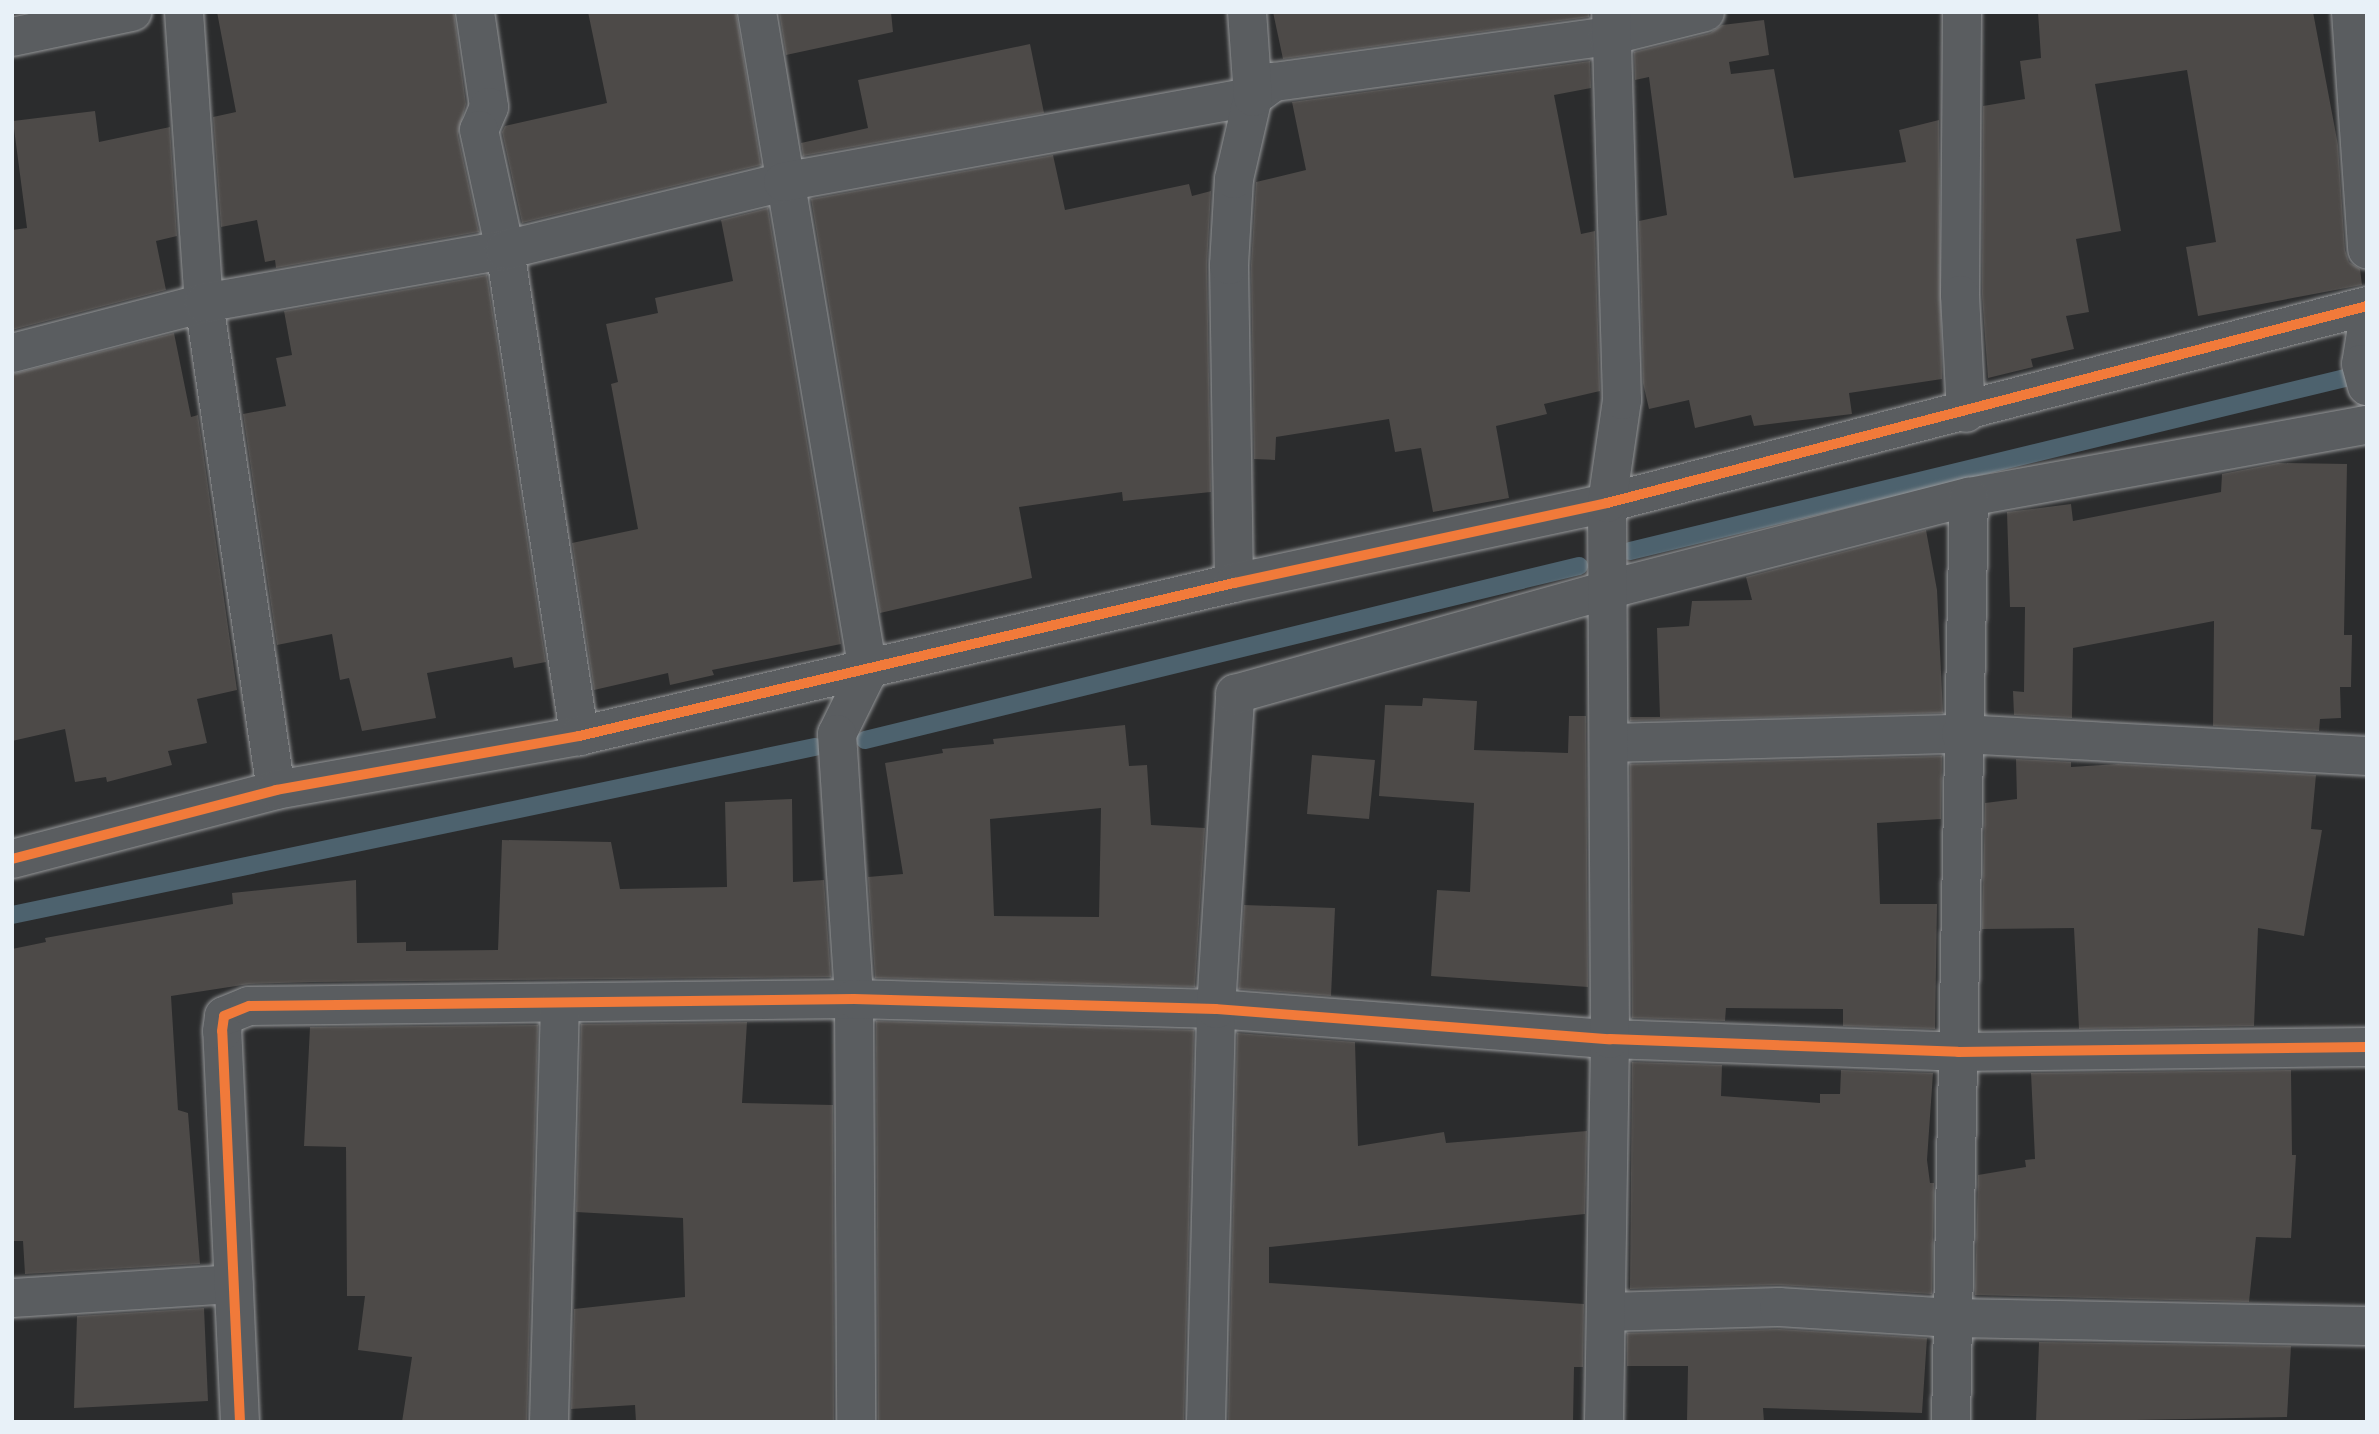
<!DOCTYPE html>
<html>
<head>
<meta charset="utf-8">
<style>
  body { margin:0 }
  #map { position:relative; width:2379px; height:1434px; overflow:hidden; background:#2b2c2d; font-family:"Patrick Hand",sans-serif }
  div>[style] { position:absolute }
  .stream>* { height:18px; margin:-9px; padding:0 9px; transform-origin:9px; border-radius:9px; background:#4d626e }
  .building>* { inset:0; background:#4d4a48 }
  .roads { filter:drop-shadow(0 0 2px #96989a) drop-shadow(0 0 2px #96989a) }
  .street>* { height:38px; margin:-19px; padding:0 19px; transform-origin:19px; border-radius:19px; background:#5a5d60 }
  .cycleway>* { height:10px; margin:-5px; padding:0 5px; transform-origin:5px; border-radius:5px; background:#f17a3a }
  span { translate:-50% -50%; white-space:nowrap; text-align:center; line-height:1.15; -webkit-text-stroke:7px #2a2d2e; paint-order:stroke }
  .frame { position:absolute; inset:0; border:14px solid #e8f1f8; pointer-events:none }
</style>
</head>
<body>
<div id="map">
  <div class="stream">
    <i style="left:1630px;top:551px;width:740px;rotate:-13.6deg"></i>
    <i style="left:865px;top:740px;width:735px;rotate:-13.7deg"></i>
    <i style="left:12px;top:915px;width:820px;rotate:-11.82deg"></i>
  </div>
  <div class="building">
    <i style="clip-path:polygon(217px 12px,454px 12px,466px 104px,458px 135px,479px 232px,276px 268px,275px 260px,265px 262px,257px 220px,221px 227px,213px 117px,236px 112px)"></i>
    <i style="clip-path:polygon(588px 12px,736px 12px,761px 165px,522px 223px,502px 132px,505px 126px,607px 103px)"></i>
    <i style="clip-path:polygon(779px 12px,891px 12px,893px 32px,786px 55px)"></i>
    <i style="clip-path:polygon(1273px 12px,1589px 12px,1589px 17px,1283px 59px)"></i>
    <i style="clip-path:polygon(2038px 12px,2313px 12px,2338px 145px,2345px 250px,2349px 262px,2360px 269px,2362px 285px,2198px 316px,2186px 247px,2216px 242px,2187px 70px,2095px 84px,2121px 231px,2076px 239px,2089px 312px,2066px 316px,2074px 349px,2031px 359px,2033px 367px,1988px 378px,1982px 295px,1983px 106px,2025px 99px,2020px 61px,2041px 58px)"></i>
    <i style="clip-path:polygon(1764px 20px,1769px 55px,1729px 62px,1731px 74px,1774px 69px,1794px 178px,1906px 162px,1899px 130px,1939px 120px,1942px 379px,1849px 393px,1852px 414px,1754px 426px,1751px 415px,1695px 428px,1689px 400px,1649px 409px,1643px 383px,1639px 221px,1667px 215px,1649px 77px,1635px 80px,1634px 52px,1710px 33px,1722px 25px)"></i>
    <i style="clip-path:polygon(1030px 44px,1044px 113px,803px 156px,801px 143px,868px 128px,858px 80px)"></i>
    <i style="clip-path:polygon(1590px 61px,1591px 88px,1554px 95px,1581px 234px,1595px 231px,1600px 391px,1544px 404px,1547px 414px,1496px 426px,1509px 498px,1433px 512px,1421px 448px,1395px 452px,1389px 419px,1276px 437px,1275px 460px,1254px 459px,1251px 265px,1256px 182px,1306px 170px,1292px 102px)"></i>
    <i style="clip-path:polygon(95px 111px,99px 142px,170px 127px,177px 236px,156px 241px,166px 290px,12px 330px,12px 230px,27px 228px,13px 121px)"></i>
    <i style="clip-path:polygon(1053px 155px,1065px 210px,1189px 184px,1192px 196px,1211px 191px,1207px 265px,1211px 492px,1123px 501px,1122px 492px,1019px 507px,1032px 578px,880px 613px,811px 199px)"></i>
    <i style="clip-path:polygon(768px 208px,841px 644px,712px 670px,714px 675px,670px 685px,668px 673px,594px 690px,572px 543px,638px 529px,611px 384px,618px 382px,606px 324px,658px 313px,655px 298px,733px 281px,721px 220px)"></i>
    <i style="clip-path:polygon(487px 275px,546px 662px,514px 668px,512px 657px,427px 673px,436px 718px,362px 731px,349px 678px,340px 680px,332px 634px,277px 645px,243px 414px,286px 406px,276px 358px,292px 355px,284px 311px)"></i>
    <i style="clip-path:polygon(174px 333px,191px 417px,198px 415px,237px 690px,197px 699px,207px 743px,168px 751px,172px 765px,107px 782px,106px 777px,75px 782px,65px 729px,12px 741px,12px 374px)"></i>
    <i style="clip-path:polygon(2278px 463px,2347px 464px,2344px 635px,2352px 635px,2351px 687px,2340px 687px,2341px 718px,2320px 719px,2319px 731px,2213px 726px,2214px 621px,2073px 648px,2072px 718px,2014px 715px,2013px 691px,2024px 692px,2025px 607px,2010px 607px,2007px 512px,2071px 504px,2073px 521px,2221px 492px,2222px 474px)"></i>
    <i style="clip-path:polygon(1926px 530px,1937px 590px,1943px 713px,1630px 721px,1630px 717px,1660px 717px,1657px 628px,1689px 626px,1692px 601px,1752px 600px,1746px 577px)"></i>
    <i style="clip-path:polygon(1423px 698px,1477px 701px,1474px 750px,1568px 753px,1569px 716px,1586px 716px,1588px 987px,1431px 976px,1437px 890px,1470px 892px,1474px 803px,1379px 796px,1385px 705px,1422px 706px)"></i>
    <i style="clip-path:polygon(evenodd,1125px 725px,1129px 766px,1147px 765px,1151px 825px,1205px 828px,1195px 987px,875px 978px,868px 877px,903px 874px,885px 763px,943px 753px,942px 749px,994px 744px,993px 739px,1125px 725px,1101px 808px,1099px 917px,994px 916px,990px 819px,1101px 808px)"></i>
    <i style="clip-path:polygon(1312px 755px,1375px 760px,1369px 819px,1307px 814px)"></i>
    <i style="clip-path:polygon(1942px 756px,1941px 819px,1877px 823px,1880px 904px,1937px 904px,1935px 1029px,1843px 1026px,1843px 1009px,1726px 1008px,1725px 1021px,1632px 1018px,1630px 764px)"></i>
    <i style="clip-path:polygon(2016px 759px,2071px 762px,2071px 767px,2118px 764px,2316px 775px,2311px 829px,2322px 830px,2304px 936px,2258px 928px,2254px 1026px,2079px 1029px,2074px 928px,1982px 929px,1985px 803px,2017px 799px)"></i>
    <i style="clip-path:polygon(792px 799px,793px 882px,824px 880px,831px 977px,313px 982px,249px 984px,171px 996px,178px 1110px,188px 1113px,200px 1264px,25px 1274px,23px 1241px,12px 1241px,12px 949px,46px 942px,45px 938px,233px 904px,232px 893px,356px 880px,357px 943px,406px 942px,406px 951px,498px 950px,502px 840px,611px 842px,620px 889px,727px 887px,725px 802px)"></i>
    <i style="clip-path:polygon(1244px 905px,1335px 908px,1331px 996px,1239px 989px)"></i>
    <i style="clip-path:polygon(876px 1021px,1194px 1030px,1184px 1422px,878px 1422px)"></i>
    <i style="clip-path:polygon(747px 1022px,742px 1103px,833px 1105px,834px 1422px,636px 1422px,635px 1405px,571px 1409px,574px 1309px,685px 1297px,683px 1218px,576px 1212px,581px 1024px)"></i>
    <i style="clip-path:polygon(538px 1025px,527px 1422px,402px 1422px,412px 1357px,358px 1350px,365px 1296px,347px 1296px,346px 1147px,304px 1146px,310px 1027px)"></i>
    <i style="clip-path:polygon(1237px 1033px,1355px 1042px,1358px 1146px,1444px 1132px,1446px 1143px,1587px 1131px,1585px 1214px,1269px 1247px,1269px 1283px,1584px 1304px,1583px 1367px,1574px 1367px,1573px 1422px,1228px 1422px)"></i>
    <i style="clip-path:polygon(1632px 1062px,1722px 1065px,1721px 1096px,1820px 1103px,1820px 1094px,1840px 1094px,1841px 1070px,1933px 1073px,1927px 1160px,1930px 1183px,1934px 1183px,1932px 1294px,1778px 1285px,1630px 1289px)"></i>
    <i style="clip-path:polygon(2291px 1070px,2292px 1155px,2296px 1155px,2291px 1238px,2256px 1237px,2249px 1302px,1975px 1295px,1978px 1175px,2026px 1167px,2025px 1160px,2035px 1159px,2031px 1073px)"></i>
    <i style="clip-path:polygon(204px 1308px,208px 1401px,74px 1408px,77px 1316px)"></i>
    <i style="clip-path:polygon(1779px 1329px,1927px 1338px,1922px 1413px,1763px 1408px,1764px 1422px,1687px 1421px,1688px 1366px,1627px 1366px,1627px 1333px)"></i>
    <i style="clip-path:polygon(2039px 1342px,2291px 1346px,2287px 1417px,2036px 1422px)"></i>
  </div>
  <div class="roads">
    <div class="street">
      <i style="left:184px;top:12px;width:292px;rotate:86.1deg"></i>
      <i style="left:204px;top:303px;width:492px;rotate:81.6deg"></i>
      <i style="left:475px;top:12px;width:96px;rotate:81.6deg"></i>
      <i style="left:489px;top:107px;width:25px;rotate:113deg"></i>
      <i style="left:479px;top:130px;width:123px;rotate:77.8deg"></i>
      <i style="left:505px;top:250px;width:492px;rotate:81.3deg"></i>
      <i style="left:757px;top:12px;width:668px;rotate:80.44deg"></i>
      <i style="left:868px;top:671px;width:70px;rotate:116.2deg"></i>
      <i style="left:837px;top:734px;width:266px;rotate:86.3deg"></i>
      <i style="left:854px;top:999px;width:423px;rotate:89.7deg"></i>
      <i style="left:1962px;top:12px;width:283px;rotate:90.4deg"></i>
      <i style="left:1960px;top:295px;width:118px;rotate:87.1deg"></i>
      <i style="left:2351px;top:12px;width:238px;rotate:86.1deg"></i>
      <i style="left:12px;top:37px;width:123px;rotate:-11.8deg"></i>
      <i style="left:2367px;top:327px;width:37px;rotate:99deg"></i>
      <i style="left:2361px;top:364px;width:23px;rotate:75deg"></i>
      <i style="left:12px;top:353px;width:198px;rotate:-14.6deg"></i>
      <i style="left:204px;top:303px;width:306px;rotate:-10deg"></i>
      <i style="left:505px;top:250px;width:286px;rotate:-13.7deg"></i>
      <i style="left:783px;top:182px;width:478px;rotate:-10.3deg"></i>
      <i style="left:1253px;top:97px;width:26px;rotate:-36deg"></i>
      <i style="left:1274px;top:82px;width:338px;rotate:-7.8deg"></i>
      <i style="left:1609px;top:36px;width:99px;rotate:-14deg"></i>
      <i style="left:1234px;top:583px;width:318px;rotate:-90.9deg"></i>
      <i style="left:1229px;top:265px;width:86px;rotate:-86.7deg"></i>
      <i style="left:1234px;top:179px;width:84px;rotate:-77deg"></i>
      <i style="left:1253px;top:97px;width:85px;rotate:-94deg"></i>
      <i style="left:1609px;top:743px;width:352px;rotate:-1.5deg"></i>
      <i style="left:1961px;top:734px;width:407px;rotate:3.1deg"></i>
      <i style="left:12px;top:859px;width:273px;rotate:-14.6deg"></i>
      <i style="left:276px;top:790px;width:308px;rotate:-10.1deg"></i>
      <i style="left:579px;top:736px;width:673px;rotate:-13.15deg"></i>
      <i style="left:1234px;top:583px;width:381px;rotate:-12.1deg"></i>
      <i style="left:1607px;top:503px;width:785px;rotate:-14.53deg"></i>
      <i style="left:12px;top:1298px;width:222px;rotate:-3.6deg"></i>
      <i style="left:1607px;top:1312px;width:172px;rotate:-1.7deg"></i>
      <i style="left:1779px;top:1307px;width:174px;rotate:3.6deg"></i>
      <i style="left:1953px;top:1318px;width:414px;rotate:1.1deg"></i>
      <i style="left:240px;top:1422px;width:391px;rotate:-92.6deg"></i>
      <i style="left:222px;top:1031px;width:15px;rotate:-82deg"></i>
      <i style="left:224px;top:1016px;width:27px;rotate:-22deg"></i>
      <i style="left:249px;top:1006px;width:605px;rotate:-0.66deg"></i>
      <i style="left:854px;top:999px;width:362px;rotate:1.6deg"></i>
      <i style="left:1216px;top:1009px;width:395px;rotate:4.4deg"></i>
      <i style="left:1610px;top:1039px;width:348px;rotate:2.1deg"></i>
      <i style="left:1958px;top:1052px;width:409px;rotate:-0.7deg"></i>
      <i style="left:549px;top:1422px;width:419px;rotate:-88.5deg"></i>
      <i style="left:1206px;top:1422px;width:413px;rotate:-88.6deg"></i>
      <i style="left:1216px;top:1009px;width:316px;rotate:-86.5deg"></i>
      <i style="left:1235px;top:694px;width:389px;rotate:-15.6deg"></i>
      <i style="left:1610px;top:589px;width:371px;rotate:-14.4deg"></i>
      <i style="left:1969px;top:497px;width:404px;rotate:-10.3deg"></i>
      <i style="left:1604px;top:1422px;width:383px;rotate:-89.1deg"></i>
      <i style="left:1610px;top:1039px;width:536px;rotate:-90.32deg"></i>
      <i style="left:1607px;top:503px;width:104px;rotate:-81.7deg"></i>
      <i style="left:1622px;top:400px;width:388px;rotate:-91.6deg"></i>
      <i style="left:1951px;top:1422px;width:925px;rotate:-88.89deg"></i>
    </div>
  </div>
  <div class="cycleway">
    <i style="left:12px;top:859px;width:273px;rotate:-14.6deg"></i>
    <i style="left:276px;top:790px;width:308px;rotate:-10.1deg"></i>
    <i style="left:579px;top:736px;width:673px;rotate:-13.15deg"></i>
    <i style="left:1234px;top:583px;width:381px;rotate:-12.1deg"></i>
    <i style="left:1607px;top:503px;width:785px;rotate:-14.53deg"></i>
    <i style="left:240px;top:1422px;width:391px;rotate:-92.6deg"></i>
    <i style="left:222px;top:1031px;width:15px;rotate:-82deg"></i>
    <i style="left:224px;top:1016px;width:27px;rotate:-22deg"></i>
    <i style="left:249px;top:1006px;width:605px;rotate:-0.66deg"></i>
    <i style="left:854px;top:999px;width:362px;rotate:1.6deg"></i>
    <i style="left:1216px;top:1009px;width:395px;rotate:4.4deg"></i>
    <i style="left:1610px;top:1039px;width:348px;rotate:2.1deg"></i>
    <i style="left:1958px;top:1052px;width:409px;rotate:-0.7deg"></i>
  </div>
  <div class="frame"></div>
</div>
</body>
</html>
